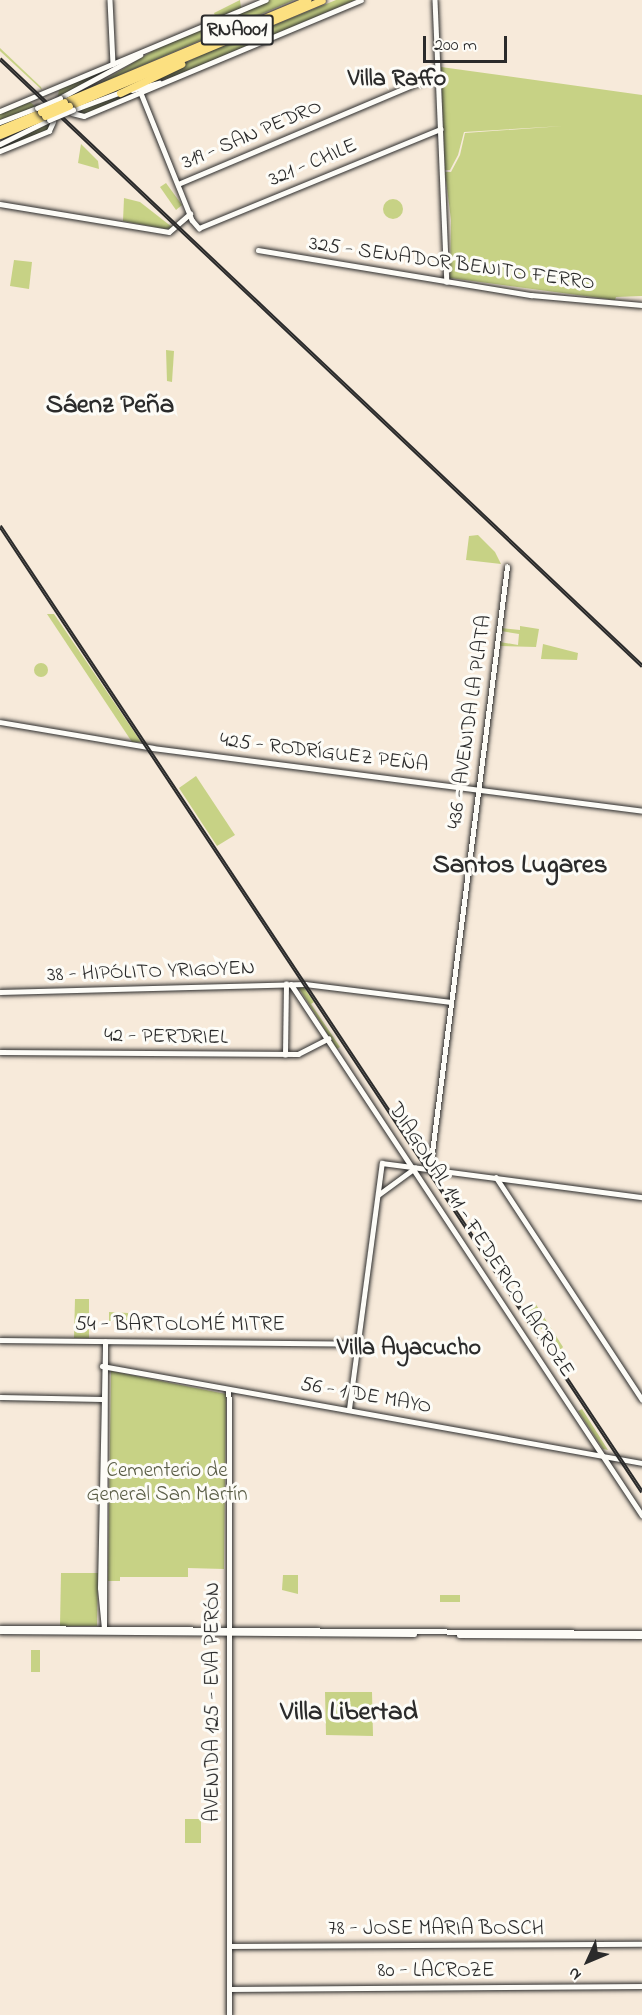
<!DOCTYPE html>
<html>
<head>
<meta charset="utf-8">
<style>
  body { margin:0 }
  #map { position:relative; width:642px; height:2015px; overflow:hidden; background:#f7eada; font-family:"Indie Flower",sans-serif }
  div>[style] { position:absolute }
  .green>* { inset:0; background:#c7d285 }
  .round { border-radius:50% }
  .roads { filter:drop-shadow(0 0 2px #2b2b2b) drop-shadow(0 0 2px #2b2b2b) }
  .secondary>* { height:4.5px; margin:-2.25px; padding:0 2.25px; transform-origin:2.25px; border-radius:2.25px; background:#fdfcf7 }
  .highway>* { height:7px; margin:-3.5px; padding:0 3.5px; transform-origin:3.5px; border-radius:3.5px; background:#fce080 }
  .rail>* { height:4px; margin-top:-2px; transform-origin:0; background:repeating-linear-gradient(90deg,#fdfcf7 0 4.5px,#2b2b2b 0 9px); box-sizing:border-box; border-block:2px solid #2b2b2b }
  .bridges { filter:drop-shadow(0 0 2px #2b2b2b) drop-shadow(0 0 2px #2b2b2b) }
  .secondary-bridge>* { height:4.5px; margin:-2.25px; padding:0 2.25px; transform-origin:2.25px; border-radius:2.25px; background:#fdfcf7 }
  .highway-bridge>* { height:7px; margin:-3.5px; padding:0 3.5px; transform-origin:3.5px; border-radius:3.5px; background:#fce080 }
  span { translate:-50% -50%; white-space:nowrap; text-align:center; line-height:1.15; -webkit-text-stroke:6px #fdfcf7; paint-order:stroke }
  .shield-label span { padding:2px 4px; background:#fdfcf7; border:2px solid; border-radius:4px; -webkit-text-stroke-width:0 }
  .shield-label { font-size:20px; color:#2b2b2b; font-weight:700 }
  .street-label { font-size:21px; color:#2b2b2b }
  .park-label { font-size:21px; color:#5a5d46 }
  .quarter-label { font-size:24px; color:#2b2b2b; font-weight:700 }
  .district-label { font-size:27px; color:#2b2b2b; font-weight:700 }
  .north { position:absolute; left:558px; top:1931px; width:60px; height:60px; -webkit-text-stroke:4px #fdfcf7; paint-order:stroke; rotate:226deg; font-size:16px; font-weight:700; line-height:24px; text-align:center; color:#2b2b2b }
  .north::after { content:''; display:block; margin:auto; width:21px; height:27px; background:#2b2b2b; clip-path:polygon(50% 0,100% 100%,50% 72%,0 100%) }
  .scale { position:absolute; left:423px; top:36px; width:84px; height:27px; box-sizing:border-box; border:3px solid #2b2b2b; border-top:0; padding-left:8px; font-size:18px; line-height:21px; white-space:nowrap; color:#2b2b2b; -webkit-text-stroke:4px #fdfcf7; paint-order:stroke }
</style>
</head>
<body>
<div id="map">
  <div class="green">
    <i style="clip-path:polygon(240px 0,241px 8px,216px 18px,214px 13px)"></i>
    <i style="clip-path:polygon(270px 0,294px 0,99px 84px,157px 48px)"></i>
    <i style="clip-path:polygon(336px 0,355px 0,175px 76px,138px 86px,204px 54px)"></i>
    <i style="clip-path:polygon(0 48px,41px 87px,42px 90px,0 51px)"></i>
    <i style="clip-path:polygon(125px 61px,73px 90px,58px 96px,59px 90px,67px 85px)"></i>
    <i style="clip-path:polygon(441px 67px,642px 95px,642px 296px,616px 297px,615px 300px,450px 278px,451px 220px,445px 172px,451px 172px,460px 155px,465px 133px,563px 126px,464px 132px,458px 155px,450px 170px,445px 170px)"></i>
    <i style="clip-path:polygon(140px 89px,84px 115px,75px 112px,110px 97px)"></i>
    <i style="clip-path:polygon(30px 102px,36px 107px,0 120px,0 114px)"></i>
    <i style="clip-path:polygon(51px 123px,47px 130px,0 150px,0 147px)"></i>
    <i style="clip-path:polygon(81px 144px,98px 161px,99px 169px,78px 163px)"></i>
    <i style="clip-path:polygon(166px 183px,182px 205px,176px 210px,160px 187px)"></i>
    <i style="clip-path:polygon(124px 198px,140px 202px,172px 227px,166px 229px,123px 221px)"></i>
    <i class="round" style="left:383px;top:199px;width:20px;height:20px"></i>
    <i style="clip-path:polygon(14px 260px,32px 262px,29px 289px,10px 286px)"></i>
    <i style="clip-path:polygon(166px 350px,174px 351px,172px 382px,167px 381px)"></i>
    <i style="clip-path:polygon(478px 535px,495px 552px,501px 564px,466px 560px,469px 536px)"></i>
    <i style="clip-path:polygon(47px 614px,54px 614px,141px 742px,132px 742px)"></i>
    <i style="clip-path:polygon(520px 626px,539px 629px,536px 647px,499px 646px,500px 642px,518px 645px,519px 634px,501px 631px,502px 628px,520px 630px)"></i>
    <i style="clip-path:polygon(543px 644px,578px 653px,577px 660px,541px 659px)"></i>
    <i class="round" style="left:34px;top:663px;width:14px;height:14px"></i>
    <i style="clip-path:polygon(196px 776px,235px 835px,217px 846px,179px 788px)"></i>
    <i style="clip-path:polygon(297px 985px,302px 985px,314px 1002px,311px 1004px,340px 1047px,337px 1049px)"></i>
    <i style="clip-path:polygon(75px 1299px,89px 1299px,89px 1338px,74px 1338px)"></i>
    <i style="clip-path:polygon(535px 1303px,563px 1347px,558px 1353px,527px 1309px)"></i>
    <i style="clip-path:polygon(109px 1312px,128px 1313px,128px 1321px,109px 1321px)"></i>
    <i style="clip-path:polygon(111px 1371px,226px 1394px,224px 1569px,188px 1568px,188px 1577px,120px 1577px,120px 1581px,108px 1581px)"></i>
    <i style="clip-path:polygon(582px 1409px,608px 1450px,603px 1449px,578px 1411px)"></i>
    <i style="clip-path:polygon(61px 1573px,98px 1573px,97px 1626px,60px 1626px)"></i>
    <i style="clip-path:polygon(283px 1575px,298px 1575px,298px 1594px,282px 1590px)"></i>
    <i style="clip-path:polygon(440px 1595px,460px 1595px,460px 1602px,440px 1602px)"></i>
    <i style="clip-path:polygon(31px 1650px,40px 1650px,40px 1672px,31px 1672px)"></i>
    <i style="clip-path:polygon(325px 1692px,372px 1692px,373px 1736px,326px 1735px)"></i>
    <i style="clip-path:polygon(185px 1819px,201px 1819px,201px 1843px,185px 1843px)"></i>
  </div>
  <div class="roads">
    <div class="secondary">
      <i style="left:110px;top:0;width:64px;rotate:87.3deg"></i>
      <i style="left:435px;top:0;width:282px;rotate:87.6deg"></i>
      <i style="left:132px;top:90px;width:28px;rotate:-15deg"></i>
      <i style="left:141px;top:93px;width:137px;rotate:68.1deg"></i>
      <i style="left:192px;top:220px;width:11px;rotate:49deg"></i>
      <i style="left:199px;top:228px;width:261px;rotate:-22.3deg"></i>
      <i style="left:60px;top:98px;width:91px;rotate:-28.3deg"></i>
      <i style="left:73px;top:110px;width:51px;rotate:-20.6deg"></i>
      <i style="left:0;top:111px;width:288px;rotate:-22.7deg"></i>
      <i style="left:72px;top:113px;width:12px;rotate:14deg"></i>
      <i style="left:84px;top:116px;width:300px;rotate:-22.7deg"></i>
      <i style="left:0;top:122px;width:40px;rotate:-21deg"></i>
      <i style="left:0;top:144px;width:55px;rotate:-26.1deg"></i>
      <i style="left:0;top:151px;width:53px;rotate:-22.2deg"></i>
      <i style="left:49px;top:131px;width:10px;rotate:-66deg"></i>
      <i style="left:178px;top:184px;width:283px;rotate:-22.9deg"></i>
      <i style="left:0;top:204px;width:171px;rotate:9.4deg"></i>
      <i style="left:169px;top:232px;width:28px;rotate:-41deg"></i>
      <i style="left:258px;top:250px;width:277px;rotate:9.4deg"></i>
      <i style="left:531px;top:295px;width:111px;rotate:5.1deg"></i>
      <i style="left:0;top:722px;width:155px;rotate:9.6deg"></i>
      <i style="left:153px;top:748px;width:493px;rotate:7.3deg"></i>
      <i style="left:291px;top:984px;width:637px;rotate:56.53deg"></i>
      <i style="left:0;top:992px;width:305px;rotate:-1.5deg"></i>
      <i style="left:305px;top:984px;width:147px;rotate:7deg"></i>
      <i style="left:0;top:1052px;width:298px;rotate:0.4deg"></i>
      <i style="left:298px;top:1054px;width:34px;rotate:-27deg"></i>
      <i style="left:285px;top:1055px;width:71px;rotate:-89.2deg"></i>
      <i style="left:430px;top:1168px;width:606px;rotate:-82.7deg"></i>
      <i style="left:496px;top:1177px;width:266px;rotate:56.7deg"></i>
      <i style="left:378px;top:1195px;width:46px;rotate:-36.1deg"></i>
      <i style="left:0;top:1340px;width:358px;rotate:0.6deg"></i>
      <i style="left:102px;top:1366px;width:549px;rotate:10.18deg"></i>
      <i style="left:229px;top:1389px;width:626px;rotate:89.91deg"></i>
      <i style="left:0;top:1397px;width:102px;rotate:1.1deg"></i>
      <i style="left:349px;top:1409px;width:248px;rotate:-82.4deg"></i>
      <i style="left:382px;top:1163px;width:262px;rotate:7.5deg"></i>
      <i style="left:0;top:1628px;width:642px;rotate:0.45deg"></i>
      <i style="left:104px;top:1629px;width:41px;rotate:-95.6deg"></i>
      <i style="left:100px;top:1588px;width:246px;rotate:-88.8deg"></i>
      <i style="left:104px;top:1629px;width:287px;rotate:-89.8deg"></i>
      <i style="left:0;top:1631px;width:414px;rotate:0.4deg"></i>
      <i style="left:459px;top:1635px;width:183px;rotate:0.3deg"></i>
      <i style="left:229px;top:1946px;width:413px;rotate:-0.3deg"></i>
      <i style="left:230px;top:1989px;width:412px;rotate:-0.4deg"></i>
    </div>
    <div class="highway">
      <i style="left:120px;top:93px;width:68px;rotate:-25.4deg"></i>
      <i style="left:64px;top:102px;width:264px;rotate:-22.8deg"></i>
      <i style="left:69px;top:106px;width:274px;rotate:-22.7deg"></i>
      <i style="left:0;top:129px;width:44px;rotate:-22.5deg"></i>
      <i style="left:0;top:135px;width:49px;rotate:-22.9deg"></i>
    </div>
  </div>
  <div class="rail">
    <i style="left:0;top:59px;width:884px;rotate:43.39deg"></i>
    <i style="left:0;top:526px;width:1160px;rotate:56.39deg"></i>
  </div>
  <div class="bridges">
    <div class="secondary-bridge">
      <i style="left:37px;top:108px;width:25px;rotate:-23deg"></i>
      <i style="left:49px;top:120px;width:26px;rotate:-23deg"></i>
    </div>
    <div class="highway-bridge">
      <i style="left:41px;top:112px;width:25px;rotate:-23deg"></i>
      <i style="left:45px;top:116px;width:26px;rotate:-23deg"></i>
    </div>
  </div>
  <div class="shield-label">
    <span style="left:237px;top:30px">RNA001</span>
  </div>
  <div class="street-label">
    <span style="left:252px;top:135px;rotate:-23deg">319 - SAN PEDRO</span>
    <span style="left:313px;top:163px;rotate:-23deg">321 - CHILE</span>
    <span style="left:452px;top:264px;rotate:8deg">325 - SENADOR BENITO FERRO</span>
    <span style="left:470px;top:722px;rotate:-82deg">436 - AVENIDA LA PLATA</span>
    <span style="left:324px;top:753px;rotate:7deg">425 - RODRÍGUEZ PEÑA</span>
    <span style="left:151px;top:972px;rotate:-2deg">38 - HIPÓLITO YRIGOYEN</span>
    <span style="left:166px;top:1037px;rotate:1deg">42 - PERDRIEL</span>
    <span style="left:481px;top:1240px;rotate:57deg">DIAGONAL 141 - FEDERICO LACROZE</span>
    <span style="left:180px;top:1325px">54 - BARTOLOMÉ MITRE</span>
    <span style="left:366px;top:1396px;rotate:10deg">56 - 1 DE MAYO</span>
    <span style="left:213px;top:1702px;rotate:-90deg">AVENIDA 125 - EVA PERÓN</span>
    <span style="left:436px;top:1929px">78 - JOSE MARIA BOSCH</span>
    <span style="left:436px;top:1971px">80 - LACROZE</span>
  </div>
  <div class="park-label">
    <span style="left:167px;top:1483px">Cementerio de<br>General San Martín</span>
  </div>
  <div class="quarter-label">
    <span style="left:397px;top:80px">Villa Raffo</span>
    <span style="left:409px;top:1349px">Villa Ayacucho</span>
  </div>
  <div class="district-label">
    <span style="left:110px;top:406px">Sáenz Peña</span>
    <span style="left:520px;top:866px">Santos Lugares</span>
    <span style="left:349px;top:1713px">Villa Libertad</span>
  </div>
  <div class="north">N</div>
  <div class="scale">200 m</div>
</div>
</body>
</html>
